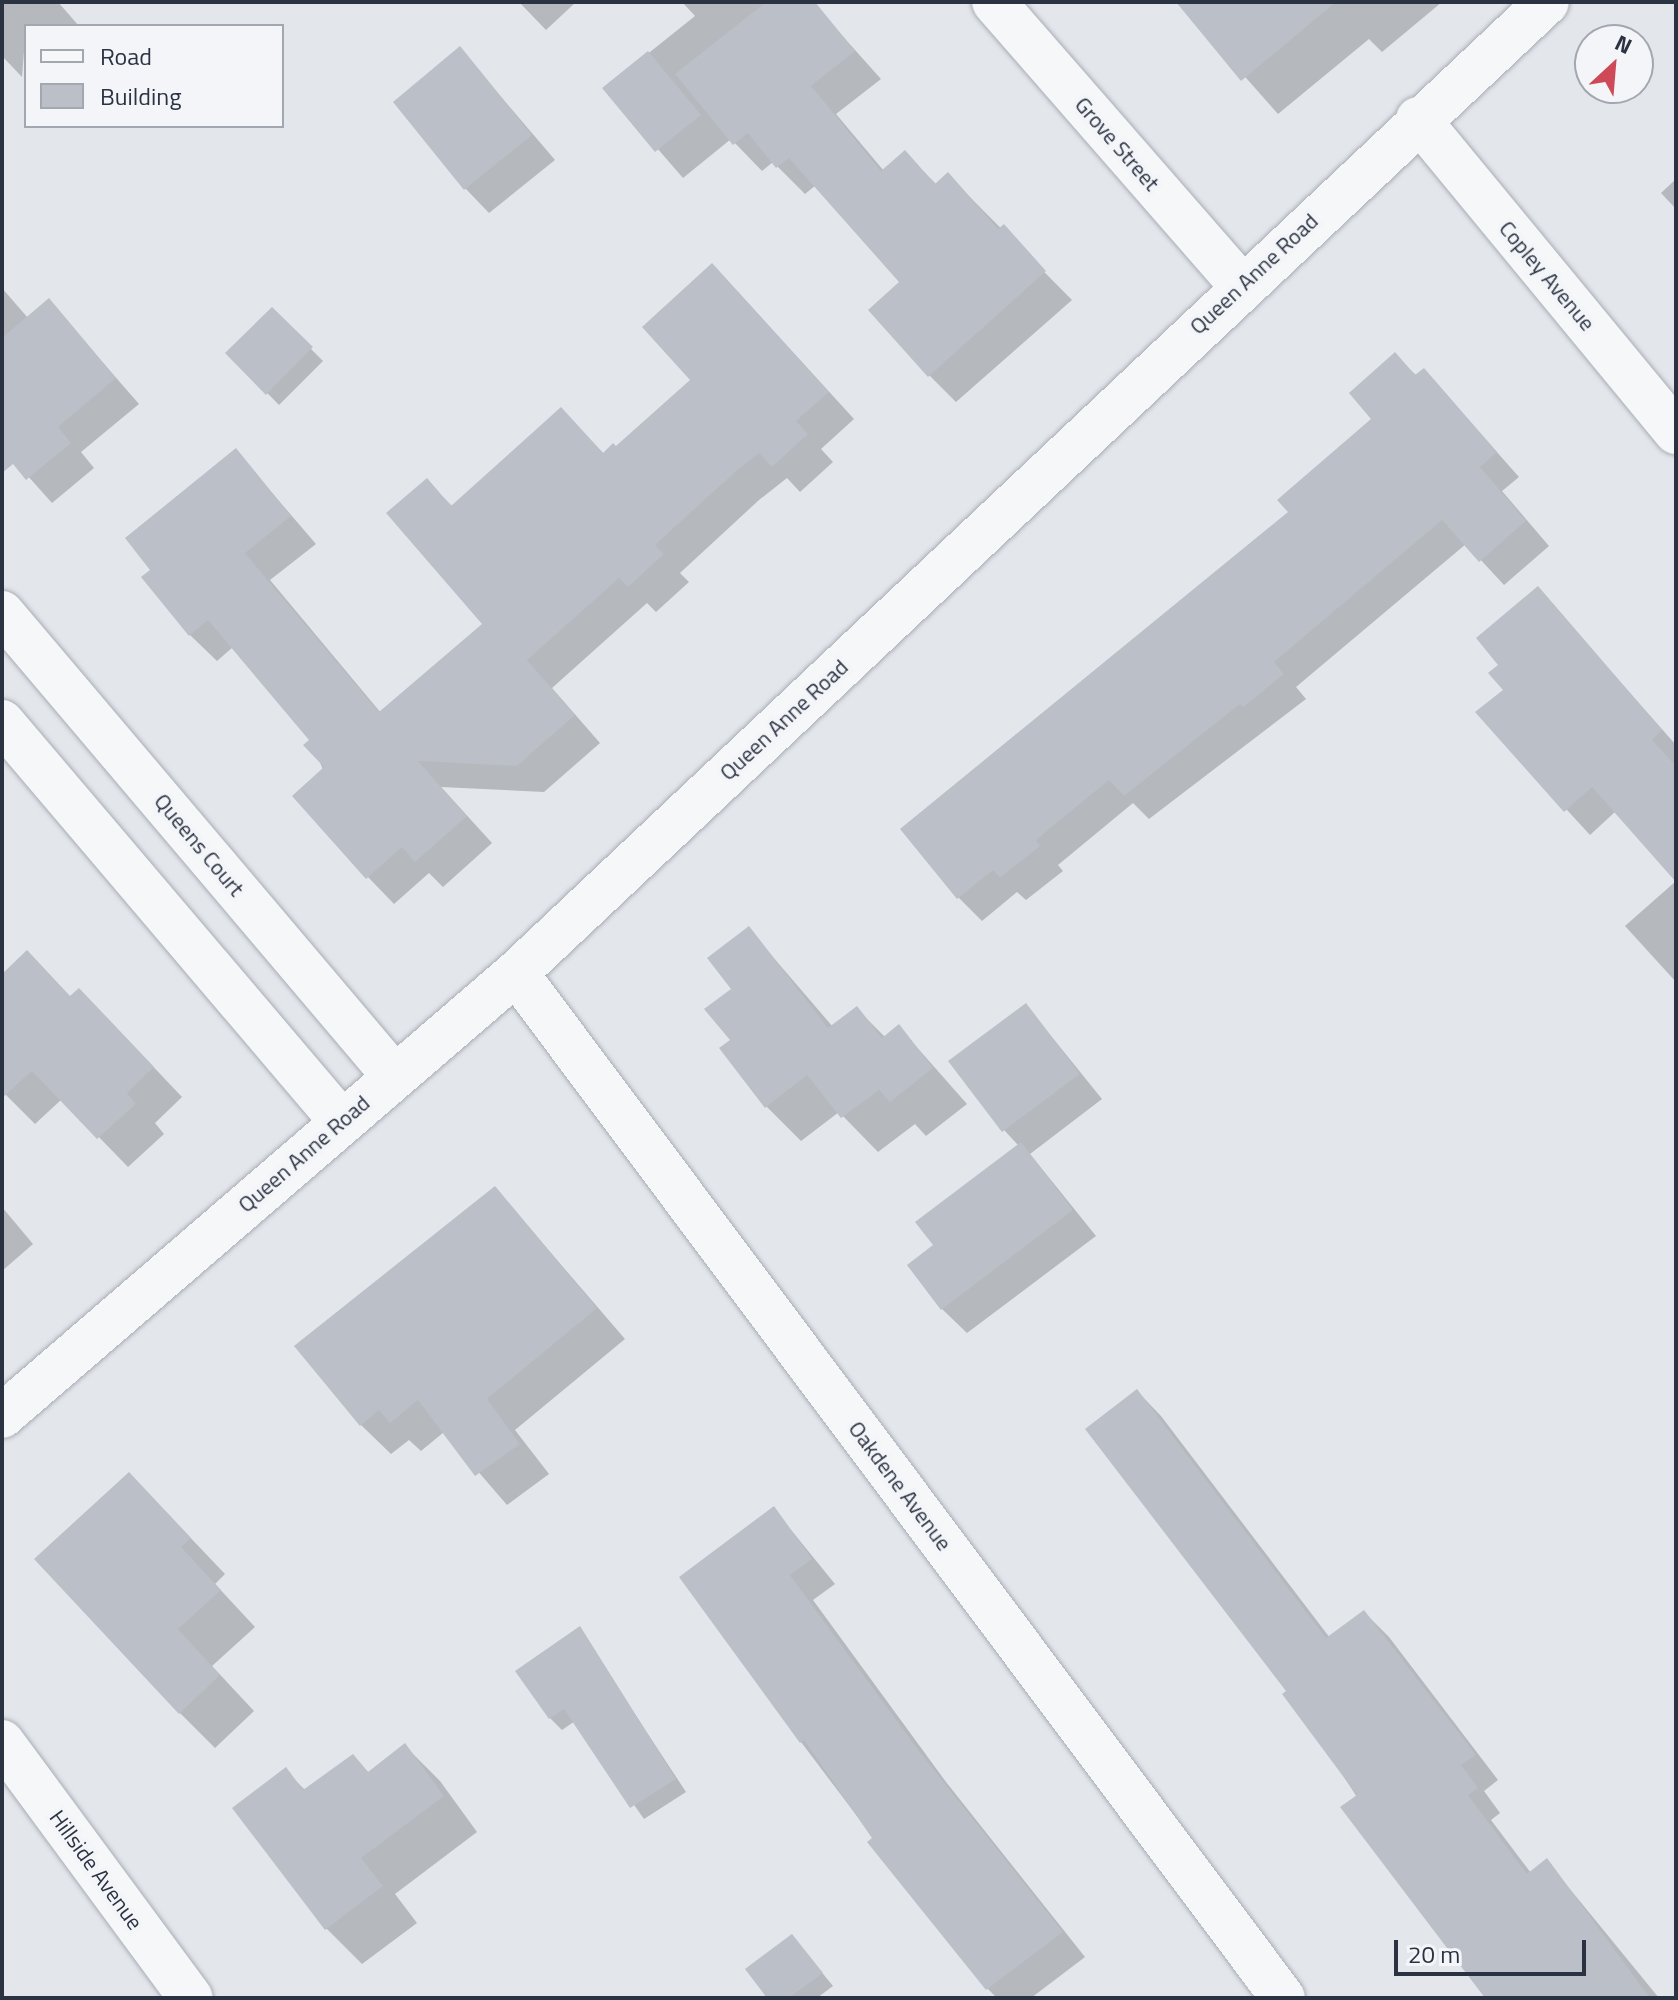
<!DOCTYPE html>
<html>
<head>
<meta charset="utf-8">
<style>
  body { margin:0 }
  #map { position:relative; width:1678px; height:2000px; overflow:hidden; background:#e3e6eb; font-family:"Titillium Web",sans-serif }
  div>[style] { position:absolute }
  .shadow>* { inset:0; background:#0003 }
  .building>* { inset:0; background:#babfc8 }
  .roads { filter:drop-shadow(0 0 2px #a8adb5) drop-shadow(0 0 2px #a8adb5) }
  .minor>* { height:44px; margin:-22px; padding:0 22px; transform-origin:22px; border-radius:22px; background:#f6f7f9 }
  .tertiary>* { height:44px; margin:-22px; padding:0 22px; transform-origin:22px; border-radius:22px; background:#f6f7f9 }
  span { translate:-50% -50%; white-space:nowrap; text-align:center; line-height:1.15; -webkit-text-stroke:8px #f3f5f8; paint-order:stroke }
  .street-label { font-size:22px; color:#2b3343 }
  .frame { position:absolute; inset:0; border:4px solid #2b3343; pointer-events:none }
  .legend { position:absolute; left:24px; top:24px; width:260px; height:104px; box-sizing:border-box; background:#f3f5f8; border:2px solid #a3a7b0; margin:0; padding:10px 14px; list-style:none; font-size:24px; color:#2b3343 }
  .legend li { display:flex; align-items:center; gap:16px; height:40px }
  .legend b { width:40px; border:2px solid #a3a7b0 }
  .north { position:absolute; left:1574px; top:24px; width:80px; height:80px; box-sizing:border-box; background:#f3f5f8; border:2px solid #a3a7b0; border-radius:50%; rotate:26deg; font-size:22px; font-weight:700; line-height:32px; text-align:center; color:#2b3343 }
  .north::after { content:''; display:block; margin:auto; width:28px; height:36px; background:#ce4a58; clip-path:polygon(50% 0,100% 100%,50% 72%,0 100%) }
  .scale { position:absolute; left:1394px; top:1940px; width:192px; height:36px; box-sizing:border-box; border:4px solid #2b3343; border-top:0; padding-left:10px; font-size:24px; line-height:28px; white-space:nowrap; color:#2b3343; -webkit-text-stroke:6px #f3f5f8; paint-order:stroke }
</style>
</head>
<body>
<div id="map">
  <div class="shadow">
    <i style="clip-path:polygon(2px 2px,58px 2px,79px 26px,26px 26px,22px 77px,2px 56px)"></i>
    <i style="clip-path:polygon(519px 2px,576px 2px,546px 30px)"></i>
    <i style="clip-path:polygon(682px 2px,812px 2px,881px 79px,836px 114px,884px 171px,905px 153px,937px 185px,948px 175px,1072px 300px,956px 402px,929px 375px,902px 282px,816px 185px,805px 194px,773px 162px,762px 171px,731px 139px,683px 178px,605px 88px,695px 16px)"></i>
    <i style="clip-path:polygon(1179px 2px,1442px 2px,1382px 52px,1369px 39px,1278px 114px)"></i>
    <i style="clip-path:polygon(460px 49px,555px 160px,489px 213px,465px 188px)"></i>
    <i style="clip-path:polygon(1676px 179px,1676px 209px,1661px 193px)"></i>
    <i style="clip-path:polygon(2px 288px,28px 318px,49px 301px,139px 404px,81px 452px,94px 468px,52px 503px,2px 447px)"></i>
    <i style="clip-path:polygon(738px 292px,854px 419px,821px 449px,833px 462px,800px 492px,787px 478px,759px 500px,680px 573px,689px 582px,656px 612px,647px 603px,552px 688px,600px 743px,544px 792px,441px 787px,492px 843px,443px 887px,429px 873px,394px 904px,368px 877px,311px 741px,233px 647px,217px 661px,190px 635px,152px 571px,236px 451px,316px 544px,270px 580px,381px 713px,484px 624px,427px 481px,453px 507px,561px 409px,604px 454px,616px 449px,693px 380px)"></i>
    <i style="clip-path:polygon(272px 310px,323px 361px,279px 405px,228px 353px)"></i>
    <i style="clip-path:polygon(1395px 355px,1417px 376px,1424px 370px,1519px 477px,1502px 491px,1549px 546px,1504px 585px,1466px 544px,1296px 687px,1306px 699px,1149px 819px,1133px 803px,1058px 865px,1063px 871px,1026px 900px,1017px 892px,982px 921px,958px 897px,1374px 419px)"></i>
    <i style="clip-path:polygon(1538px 589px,1676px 745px,1676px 879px,1616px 811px,1590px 835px,1478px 713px,1506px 690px,1501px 665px)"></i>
    <i style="clip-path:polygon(1676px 881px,1676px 982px,1625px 926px)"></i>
    <i style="clip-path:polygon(749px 929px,833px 1027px,857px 1009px,886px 1038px,899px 1027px,967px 1104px,926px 1136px,915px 1124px,878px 1152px,839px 1112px,801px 1141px,766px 1106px,732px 1041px,734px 989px)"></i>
    <i style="clip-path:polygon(2px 972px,71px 998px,108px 1019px,182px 1097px,155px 1123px,164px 1134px,128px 1167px,62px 1099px,35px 1124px,2px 1091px)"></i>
    <i style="clip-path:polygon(1026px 1005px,1102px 1099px,1030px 1154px,1096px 1236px,967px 1333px,942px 1309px,935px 1246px,1019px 1146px,1004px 1130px)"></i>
    <i style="clip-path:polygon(495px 1188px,625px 1339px,515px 1430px,549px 1474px,507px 1505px,444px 1432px,421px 1451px,409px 1440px,391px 1454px,361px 1425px)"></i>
    <i style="clip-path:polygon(2px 1207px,33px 1244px,2px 1271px)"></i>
    <i style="clip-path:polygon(1137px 1391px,1161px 1416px,1330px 1638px,1364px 1612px,1389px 1637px,1498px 1780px,1484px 1791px,1500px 1813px,1491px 1820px,1531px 1873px,1547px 1861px,1659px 1998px,1487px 1998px,1289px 1692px)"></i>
    <i style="clip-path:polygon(774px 1509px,835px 1584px,813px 1600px,946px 1782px,1085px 1957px,1031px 1998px,997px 1998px,987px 1988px,801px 1742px)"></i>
    <i style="clip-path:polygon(164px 1510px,225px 1574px,215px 1584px,255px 1627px,212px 1666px,254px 1711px,215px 1748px,180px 1713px)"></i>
    <i style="clip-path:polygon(579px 1629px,686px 1792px,644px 1819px,575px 1721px,562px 1730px,550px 1718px)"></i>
    <i style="clip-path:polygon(405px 1746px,440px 1781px,477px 1832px,395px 1894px,417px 1923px,362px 1964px,326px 1928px,285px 1770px,306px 1791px,353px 1756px,369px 1773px)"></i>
    <i style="clip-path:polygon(792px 1936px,833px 1986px,817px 1998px,769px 1998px)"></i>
  </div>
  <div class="building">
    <i style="clip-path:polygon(766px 2px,815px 2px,855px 51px,811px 86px,881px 171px,905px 150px,935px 184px,948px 172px,998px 229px,1004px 224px,1046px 271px,928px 377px,868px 310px,899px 282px,789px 158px,776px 168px,748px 133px,733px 145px,675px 74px)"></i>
    <i style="clip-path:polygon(1176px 2px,1336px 2px,1241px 81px)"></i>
    <i style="clip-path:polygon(460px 46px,532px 135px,464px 190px,393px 102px)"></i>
    <i style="clip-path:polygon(648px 51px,701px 115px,655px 152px,602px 88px)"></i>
    <i style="clip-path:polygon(712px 263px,829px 392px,796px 421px,808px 434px,772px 467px,759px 453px,733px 474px,655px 545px,664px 554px,628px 587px,619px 578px,527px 660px,575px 715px,517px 766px,418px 761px,467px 816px,415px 862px,402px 847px,366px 879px,292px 796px,324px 767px,303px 745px,309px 740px,208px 620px,189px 636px,141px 577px,150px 570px,125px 538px,236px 448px,291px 516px,245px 553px,379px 712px,482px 624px,386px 513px,427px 478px,451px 506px,561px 407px,603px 453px,613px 443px,616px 446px,690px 380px,642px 327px)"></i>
    <i style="clip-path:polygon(49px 298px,116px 378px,58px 427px,71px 443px,26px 480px,13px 464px,2px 473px,2px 338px)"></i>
    <i style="clip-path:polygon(272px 307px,313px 347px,266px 395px,225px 353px)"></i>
    <i style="clip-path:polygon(1395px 352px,1415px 375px,1424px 368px,1497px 452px,1480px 467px,1526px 521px,1479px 562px,1442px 520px,1274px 662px,1284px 674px,1243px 707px,1240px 704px,1124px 796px,1109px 780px,1036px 840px,1040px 846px,1000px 878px,993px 870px,957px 899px,900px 829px,1288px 512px,1277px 500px,1371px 419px,1349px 393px)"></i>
    <i style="clip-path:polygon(1538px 586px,1662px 730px,1652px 740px,1676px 766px,1676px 882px,1592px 787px,1564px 812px,1475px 712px,1503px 690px,1488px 673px,1498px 665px,1476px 638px)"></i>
    <i style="clip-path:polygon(749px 926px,828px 1028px,857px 1006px,882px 1038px,899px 1024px,933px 1068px,890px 1102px,879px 1090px,841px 1118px,807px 1075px,765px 1108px,719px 1048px,730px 1040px,704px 1009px,731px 989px,707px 958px)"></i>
    <i style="clip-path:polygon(27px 950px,70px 996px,79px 988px,154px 1067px,127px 1093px,136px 1104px,97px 1139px,32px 1071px,2px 1098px,2px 974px)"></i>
    <i style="clip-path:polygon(1026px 1003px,1080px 1074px,1002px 1132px,948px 1061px)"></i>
    <i style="clip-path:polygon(1021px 1142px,1073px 1210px,941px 1310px,907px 1265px,933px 1245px,915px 1222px)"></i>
    <i style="clip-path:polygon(495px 1186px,597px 1308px,487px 1399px,520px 1444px,475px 1476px,418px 1400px,390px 1423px,379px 1410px,360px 1426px,294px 1346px)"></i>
    <i style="clip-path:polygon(1137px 1389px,1326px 1638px,1364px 1610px,1476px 1755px,1461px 1765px,1478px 1788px,1468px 1795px,1527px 1874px,1547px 1858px,1650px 1998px,1485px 1998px,1340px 1807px,1357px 1795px,1282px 1694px,1286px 1691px,1085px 1429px)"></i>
    <i style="clip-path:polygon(129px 1472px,191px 1538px,181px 1547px,221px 1590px,178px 1629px,220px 1675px,179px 1714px,34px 1559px)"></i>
    <i style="clip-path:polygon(774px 1506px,812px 1559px,790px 1575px,922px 1755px,1063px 1932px,986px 1990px,867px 1842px,872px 1838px,804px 1740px,800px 1743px,679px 1577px)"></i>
    <i style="clip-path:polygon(580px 1626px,676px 1779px,630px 1808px,564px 1709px,549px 1719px,515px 1671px)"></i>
    <i style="clip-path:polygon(405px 1743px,444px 1796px,361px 1858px,383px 1886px,325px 1930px,232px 1808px,286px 1767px,303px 1790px,353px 1754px,368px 1772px)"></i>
    <i style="clip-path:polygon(792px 1934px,823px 1973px,789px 1998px,767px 1998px,745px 1969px)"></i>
  </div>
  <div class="roads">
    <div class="minor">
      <i style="left:994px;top:2px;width:377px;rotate:48.9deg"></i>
      <i style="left:1418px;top:119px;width:406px;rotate:50.5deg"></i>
      <i style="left:2px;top:613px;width:608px;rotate:49.74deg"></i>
      <i style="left:2px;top:722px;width:524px;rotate:49.65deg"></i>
      <i style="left:516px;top:973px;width:1280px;rotate:53.19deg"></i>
      <i style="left:2px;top:1742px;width:318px;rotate:53.6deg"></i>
    </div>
    <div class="tertiary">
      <i style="left:2px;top:1416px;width:679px;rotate:-40.76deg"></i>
      <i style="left:516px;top:973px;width:1416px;rotate:-43.28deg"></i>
    </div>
  </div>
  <div class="street-label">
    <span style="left:1117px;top:144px;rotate:49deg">Grove Street</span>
    <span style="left:1254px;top:274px;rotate:-43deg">Queen Anne Road</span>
    <span style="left:1547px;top:276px;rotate:50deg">Copley Avenue</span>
    <span style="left:784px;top:720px;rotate:-43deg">Queen Anne Road</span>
    <span style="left:199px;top:845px;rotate:50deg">Queens Court</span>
    <span style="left:304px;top:1154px;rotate:-41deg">Queen Anne Road</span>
    <span style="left:900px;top:1486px;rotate:53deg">Oakdene Avenue</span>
    <span style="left:96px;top:1870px;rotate:54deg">Hillside Avenue</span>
  </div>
  <div class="frame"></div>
  <ul class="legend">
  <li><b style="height:10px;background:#f6f7f9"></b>Road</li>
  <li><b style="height:22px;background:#babfc8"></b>Building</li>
  </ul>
  <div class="north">N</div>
  <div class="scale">20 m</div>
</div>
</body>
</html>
